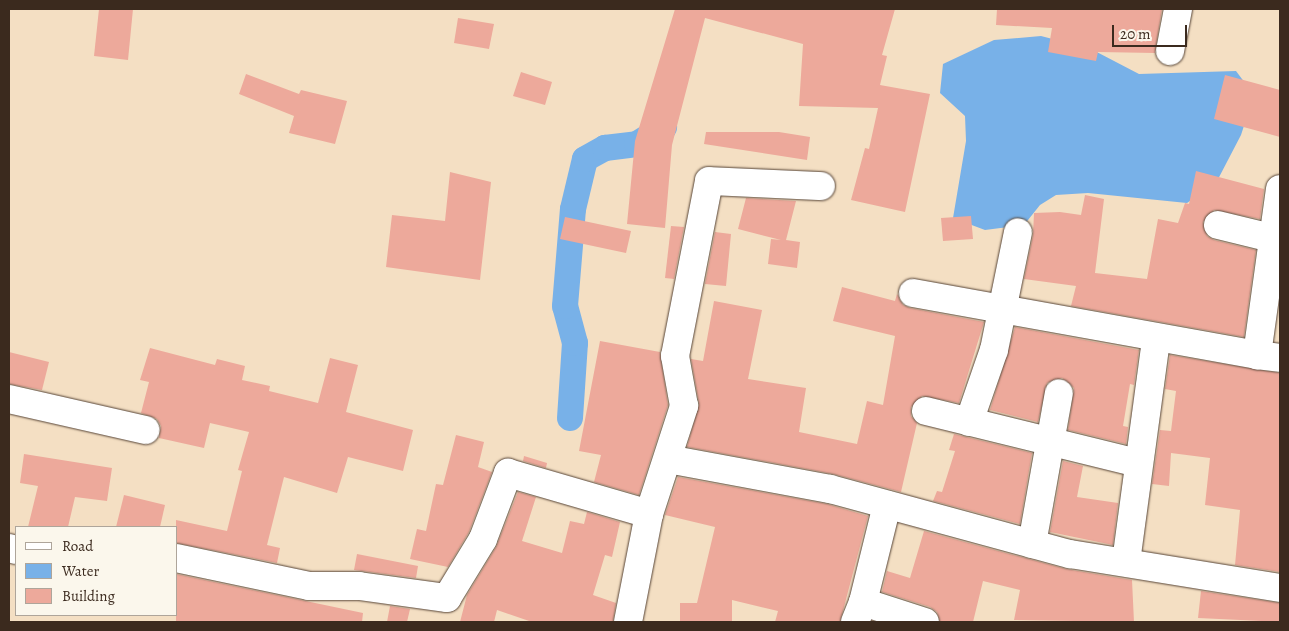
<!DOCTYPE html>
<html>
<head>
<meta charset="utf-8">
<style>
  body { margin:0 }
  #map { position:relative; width:1289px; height:631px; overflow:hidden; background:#f4dfc3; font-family:Alegreya,serif }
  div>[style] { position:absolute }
  .water>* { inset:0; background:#78b1e8 }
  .canal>* { height:26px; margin:-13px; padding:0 13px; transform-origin:13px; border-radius:13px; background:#78b1e8 }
  .building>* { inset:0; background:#eda99b }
  .roads { filter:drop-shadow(0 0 1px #574537) drop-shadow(0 0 1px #574537) }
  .minor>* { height:28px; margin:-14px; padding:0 14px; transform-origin:14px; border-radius:14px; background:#fff }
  span { translate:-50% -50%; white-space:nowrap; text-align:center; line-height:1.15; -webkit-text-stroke:4px #fbf7ec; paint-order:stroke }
  .frame { position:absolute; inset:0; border:10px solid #3b2a1e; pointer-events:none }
  .legend { position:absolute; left:15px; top:526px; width:162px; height:90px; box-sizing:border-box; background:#fbf7ec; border:1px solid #aea59a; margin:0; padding:6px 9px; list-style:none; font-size:15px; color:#3b2a1e }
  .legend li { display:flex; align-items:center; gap:10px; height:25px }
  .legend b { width:25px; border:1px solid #aea59a }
  .scale { position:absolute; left:1112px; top:25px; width:75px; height:22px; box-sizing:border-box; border:2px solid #3b2a1e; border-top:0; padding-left:6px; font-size:15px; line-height:18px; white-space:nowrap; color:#3b2a1e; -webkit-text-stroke:4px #fbf7ec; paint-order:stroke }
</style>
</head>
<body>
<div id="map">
  <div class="water">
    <i style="clip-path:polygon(1041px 36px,1091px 49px,1139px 74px,1236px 71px,1254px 95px,1241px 135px,1216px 183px,1187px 203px,1088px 193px,1056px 195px,1040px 205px,1024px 225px,985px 230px,953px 218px,966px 141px,965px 116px,940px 93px,943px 64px,994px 40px)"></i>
  </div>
  <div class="canal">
    <i style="left:570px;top:418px;width:75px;rotate:-86.2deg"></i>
    <i style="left:575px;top:343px;width:38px;rotate:-105deg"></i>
    <i style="left:565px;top:306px;width:97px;rotate:-85.3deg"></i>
    <i style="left:573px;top:209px;width:51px;rotate:-76.5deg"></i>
    <i style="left:585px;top:159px;width:23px;rotate:-29deg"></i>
    <i style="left:605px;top:148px;width:32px;rotate:-7deg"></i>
    <i style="left:637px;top:144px;width:32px;rotate:-32deg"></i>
  </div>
  <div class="building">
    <i style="clip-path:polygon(99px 9px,133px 9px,128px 60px,94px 56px)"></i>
    <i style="clip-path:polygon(675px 9px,895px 9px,882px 55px,887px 56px,880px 85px,930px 94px,905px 212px,851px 200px,865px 148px,869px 149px,878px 108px,799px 106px,803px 44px,705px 18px,672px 145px,665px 228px,627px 224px,635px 141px)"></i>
    <i style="clip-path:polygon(997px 9px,1162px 9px,1155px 53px,1098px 52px,1096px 61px,1048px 52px,1052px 28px,996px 25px)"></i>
    <i style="clip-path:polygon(458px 18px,494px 24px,489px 49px,454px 43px)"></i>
    <i style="clip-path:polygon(521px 72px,552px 82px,545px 105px,513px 96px)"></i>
    <i style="clip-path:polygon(246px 74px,299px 94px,301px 90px,347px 101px,335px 144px,289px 133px,294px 116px,239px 94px)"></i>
    <i style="clip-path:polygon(1225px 75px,1280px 90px,1280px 137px,1214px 119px)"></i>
    <i style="clip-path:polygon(706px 132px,779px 132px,810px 137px,807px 160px,704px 144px)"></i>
    <i style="clip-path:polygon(1196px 171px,1264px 189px,1260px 219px,1214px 210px,1203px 222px,1207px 236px,1214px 240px,1256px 250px,1244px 337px,1071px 306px,1076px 286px,1024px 279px,1033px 235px,1034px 213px,1060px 212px,1081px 215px,1085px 195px,1104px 199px,1095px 273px,1147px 279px,1158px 219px,1178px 223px,1185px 203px,1189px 204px)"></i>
    <i style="clip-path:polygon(450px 172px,491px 182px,480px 280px,386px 267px,392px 215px,445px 221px)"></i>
    <i style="clip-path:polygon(746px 198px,796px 201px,786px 240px,800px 242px,797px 268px,768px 264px,771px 239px,781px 240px,738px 229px)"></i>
    <i style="clip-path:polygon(971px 216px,973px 239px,943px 241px,941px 218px)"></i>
    <i style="clip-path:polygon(565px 217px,631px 231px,626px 253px,560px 239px)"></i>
    <i style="clip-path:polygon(671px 226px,684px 227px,674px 279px,665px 278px)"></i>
    <i style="clip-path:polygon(715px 232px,731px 234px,726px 286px,705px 284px)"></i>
    <i style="clip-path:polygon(842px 287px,895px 301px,897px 294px,903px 305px,910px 308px,984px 322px,959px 403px,922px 396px,911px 407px,911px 416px,917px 423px,901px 492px,833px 474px,687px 447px,699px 404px,691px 359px,703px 361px,714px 301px,762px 310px,748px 379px,806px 388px,799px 432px,857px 444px,867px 401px,883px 405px,895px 336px,833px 321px)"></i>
    <i style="clip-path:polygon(1015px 327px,1139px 350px,1134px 385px,1130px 384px,1123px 426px,1128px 427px,1126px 444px,1068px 430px,1074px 388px,1062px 378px,1047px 383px,1038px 422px,990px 410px)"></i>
    <i style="clip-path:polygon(600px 341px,660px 352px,668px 405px,639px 495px,594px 482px,601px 455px,579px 451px)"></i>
    <i style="clip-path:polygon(150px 348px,215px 365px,217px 359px,245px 366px,242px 380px,270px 386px,269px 391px,318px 403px,330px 358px,358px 365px,346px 412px,413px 430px,403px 471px,348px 457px,337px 493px,284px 477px,267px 545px,280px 548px,277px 563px,176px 543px,176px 520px,227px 531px,242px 471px,238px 470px,249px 432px,210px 423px,204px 448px,159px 438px,161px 426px,157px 419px,141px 413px,149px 382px,140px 380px)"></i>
    <i style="clip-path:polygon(9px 352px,49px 362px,42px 390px,9px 384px)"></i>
    <i style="clip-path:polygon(1170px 355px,1280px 373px,1280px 572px,1235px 565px,1240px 510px,1205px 505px,1210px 458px,1171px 453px,1169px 486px,1152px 484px,1160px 430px,1171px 431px,1176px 391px,1165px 389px)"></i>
    <i style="clip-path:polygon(954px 434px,1032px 453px,1020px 524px,933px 501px,937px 491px,942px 492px,955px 451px,949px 450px)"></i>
    <i style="clip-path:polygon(456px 435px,484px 442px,478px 467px,492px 472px,469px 532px,448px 567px,410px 559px,417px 529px,426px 531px,436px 484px,443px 485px)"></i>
    <i style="clip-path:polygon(24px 454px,112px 468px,107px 501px,75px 497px,68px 527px,28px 527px,38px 486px,20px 483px)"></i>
    <i style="clip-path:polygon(524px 456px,547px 463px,546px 468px,523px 461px)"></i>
    <i style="clip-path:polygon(1063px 461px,1083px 466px,1077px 497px,1118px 503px,1113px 545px,1050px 532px)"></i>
    <i style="clip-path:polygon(678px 477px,827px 504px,868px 516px,840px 622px,775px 622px,778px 611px,732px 600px,732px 622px,680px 622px,680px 603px,697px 603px,715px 527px,665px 515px)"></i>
    <i style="clip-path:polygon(518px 492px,536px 497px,522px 541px,562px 553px,570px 521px,584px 524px,587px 512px,620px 522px,612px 557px,605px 555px,593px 595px,616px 603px,613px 622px,532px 622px,497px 610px,494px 622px,460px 622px,467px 595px,496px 547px)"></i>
    <i style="clip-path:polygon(124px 495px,165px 505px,160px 527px,116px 527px)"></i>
    <i style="clip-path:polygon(924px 531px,1066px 569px,1132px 580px,1134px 622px,1014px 620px,1020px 590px,983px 581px,973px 622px,940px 622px,937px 612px,930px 607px,882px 592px,887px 571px,910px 578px)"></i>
    <i style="clip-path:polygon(357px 554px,418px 566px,416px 578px,354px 570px)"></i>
    <i style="clip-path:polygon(176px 574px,363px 613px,362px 622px,176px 622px)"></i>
    <i style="clip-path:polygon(1201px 591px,1280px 603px,1280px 622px,1198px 618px)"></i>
    <i style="clip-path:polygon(390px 606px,410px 609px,407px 622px,387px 622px)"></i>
  </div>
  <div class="roads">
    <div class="minor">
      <i style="left:1170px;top:51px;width:43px;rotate:-79.2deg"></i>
      <i style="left:1280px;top:189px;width:168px;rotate:97.9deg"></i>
      <i style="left:1257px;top:355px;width:23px;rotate:7deg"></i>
      <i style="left:1218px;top:225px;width:64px;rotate:13.6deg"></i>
      <i style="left:913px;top:293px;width:350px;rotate:10.2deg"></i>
      <i style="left:9px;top:399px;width:140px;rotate:12.8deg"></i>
      <i style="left:926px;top:411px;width:218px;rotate:13.8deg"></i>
      <i style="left:969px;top:422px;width:76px;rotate:-70.9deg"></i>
      <i style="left:994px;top:350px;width:120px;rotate:-78.5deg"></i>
      <i style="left:668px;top:459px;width:165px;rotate:10.5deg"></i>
      <i style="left:830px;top:489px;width:249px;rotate:15.2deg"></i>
      <i style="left:1070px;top:554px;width:213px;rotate:9.2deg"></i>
      <i style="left:1032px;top:544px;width:153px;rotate:-79.9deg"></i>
      <i style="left:9px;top:548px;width:7px;rotate:16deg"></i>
      <i style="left:176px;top:558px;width:136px;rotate:11.9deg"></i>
      <i style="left:309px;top:586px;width:50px"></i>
      <i style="left:359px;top:586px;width:89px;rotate:7.8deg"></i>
      <i style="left:447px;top:598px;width:69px;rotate:-58.6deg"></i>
      <i style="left:483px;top:539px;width:71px;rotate:-69.3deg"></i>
      <i style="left:508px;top:473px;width:147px;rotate:16.2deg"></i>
      <i style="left:1126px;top:562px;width:225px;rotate:-82.3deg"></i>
      <i style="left:863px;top:602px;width:65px;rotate:17.9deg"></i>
      <i style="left:628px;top:622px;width:110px;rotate:-79deg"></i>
      <i style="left:649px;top:514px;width:114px;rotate:-72deg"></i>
      <i style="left:684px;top:406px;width:51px;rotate:-100.2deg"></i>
      <i style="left:675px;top:356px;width:178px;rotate:-79deg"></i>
      <i style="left:709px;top:181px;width:112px;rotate:2.6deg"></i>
      <i style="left:855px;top:622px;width:22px;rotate:-68deg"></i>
      <i style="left:863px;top:602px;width:100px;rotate:-76.1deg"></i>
    </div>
  </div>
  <div class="frame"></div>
  <ul class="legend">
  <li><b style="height:6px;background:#fff"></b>Road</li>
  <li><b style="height:14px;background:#78b1e8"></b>Water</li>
  <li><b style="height:14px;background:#eda99b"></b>Building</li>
  </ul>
  <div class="scale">20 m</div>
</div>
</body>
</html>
